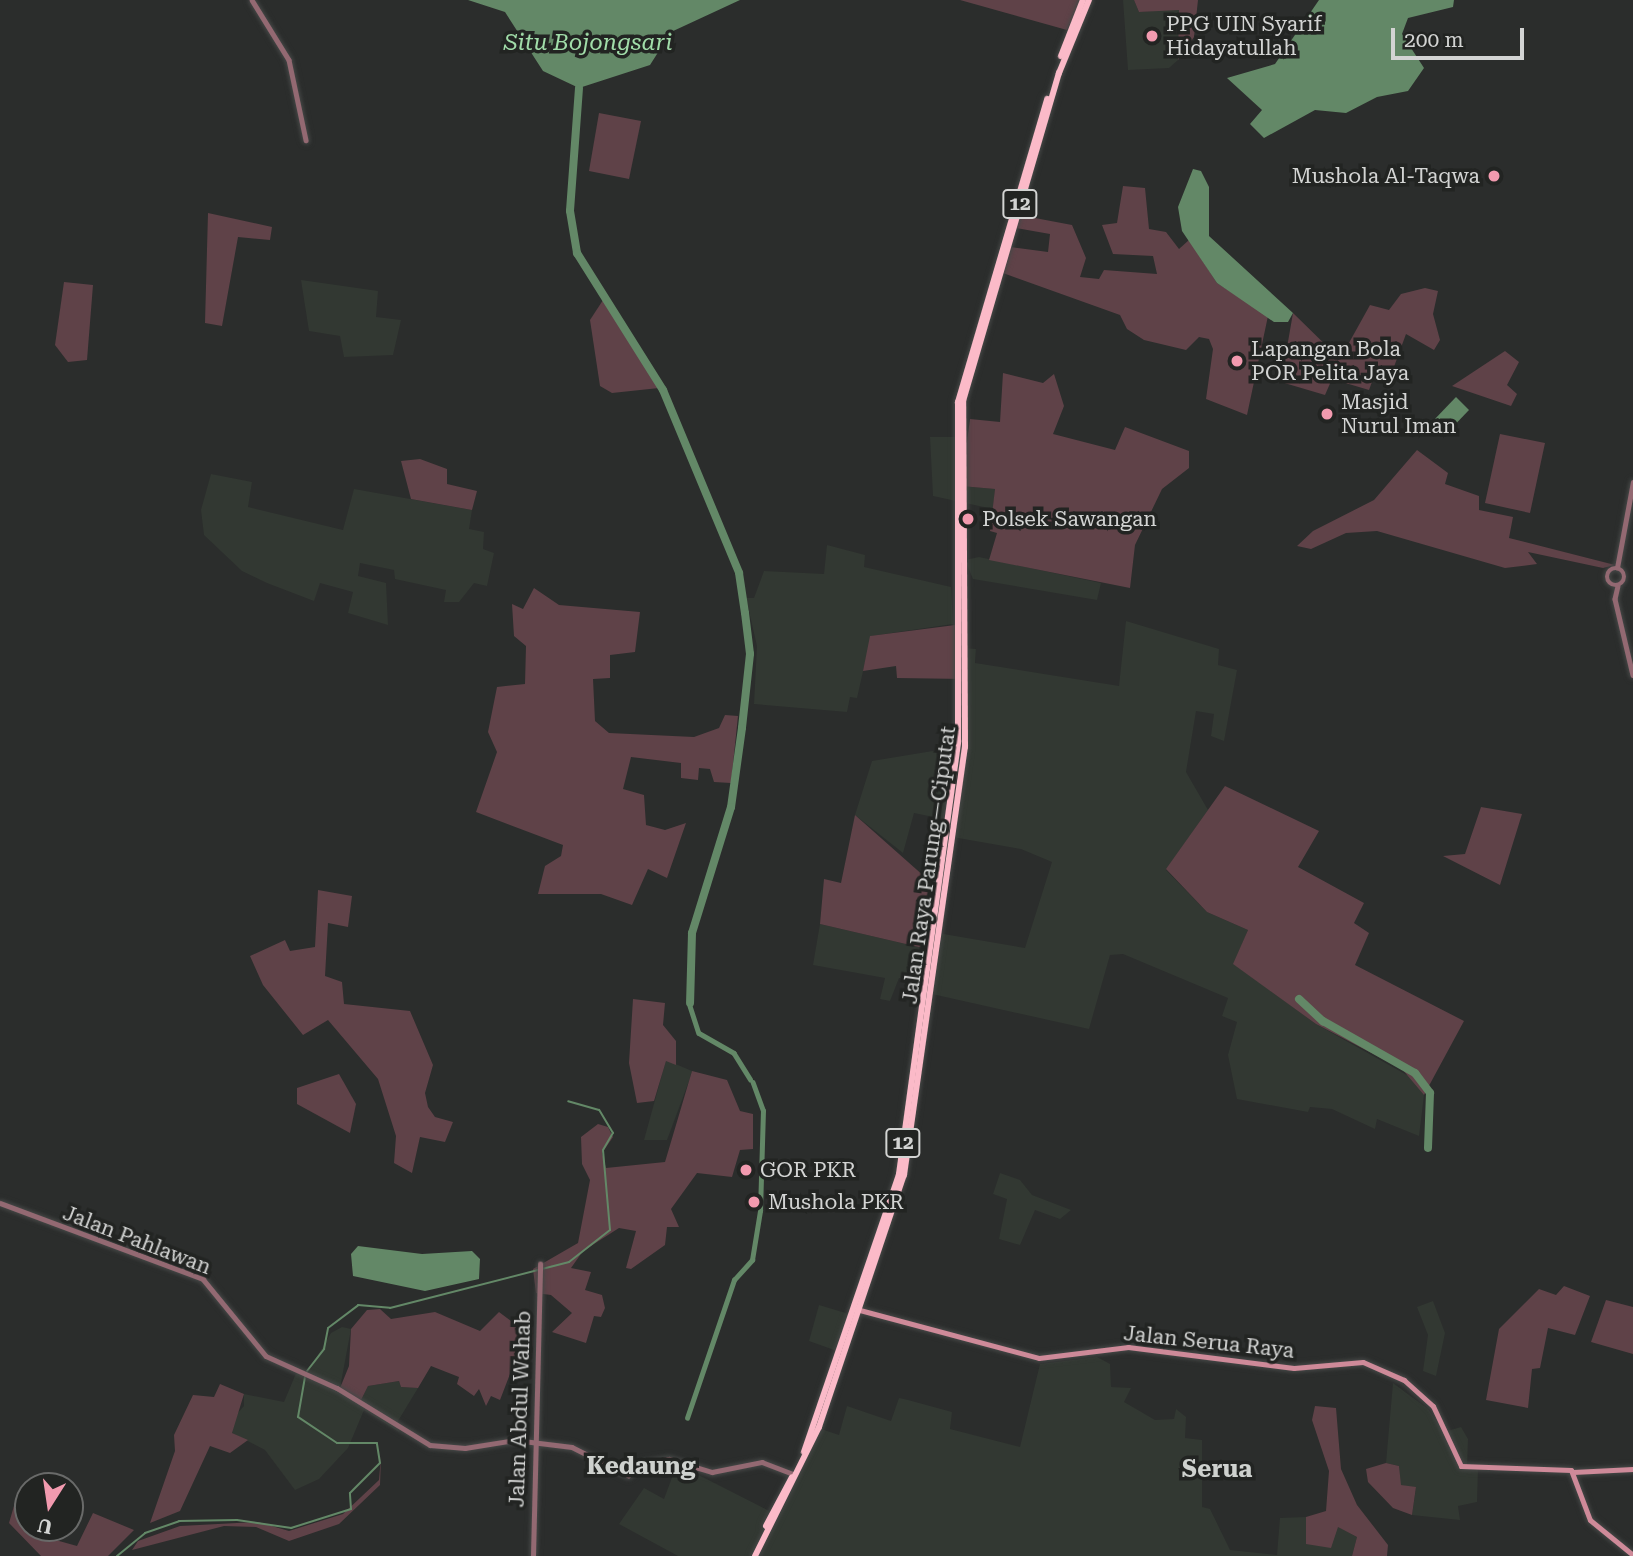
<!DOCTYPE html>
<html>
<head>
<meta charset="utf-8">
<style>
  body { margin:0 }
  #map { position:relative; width:1633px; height:1556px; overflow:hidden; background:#2b2d2c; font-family:"Roboto Serif",serif }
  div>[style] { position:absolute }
  .built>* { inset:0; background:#323832 }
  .green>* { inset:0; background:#5f4248 }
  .water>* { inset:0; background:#638867 }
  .stream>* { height:2px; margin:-1px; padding:0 1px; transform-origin:1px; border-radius:1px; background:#638867 }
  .canal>* { height:4.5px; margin:-2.25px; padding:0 2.25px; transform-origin:2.25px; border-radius:2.25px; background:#638867 }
  .river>* { height:8px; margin:-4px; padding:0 4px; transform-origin:4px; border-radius:4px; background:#638867 }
  .roads { filter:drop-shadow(0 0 2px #464847) drop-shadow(0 0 2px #464847) }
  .tertiary>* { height:4.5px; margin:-2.25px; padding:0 2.25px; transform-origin:2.25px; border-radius:2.25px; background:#936972 }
  .tertiary>.ring { margin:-2.25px; padding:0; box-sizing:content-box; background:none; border:4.5px solid #936972; border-radius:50% }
  .secondary>* { height:5px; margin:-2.5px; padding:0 2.5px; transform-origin:2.5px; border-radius:2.5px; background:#ce8a99 }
  .trunk>* { height:6px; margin:-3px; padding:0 3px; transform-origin:3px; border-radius:3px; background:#fbbac8 }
  .dots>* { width:19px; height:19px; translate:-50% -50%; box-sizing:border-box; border:4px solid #222422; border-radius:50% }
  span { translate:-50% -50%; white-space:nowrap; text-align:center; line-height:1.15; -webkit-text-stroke:7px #222422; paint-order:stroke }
  .shield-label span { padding:2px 5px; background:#222422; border:2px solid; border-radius:5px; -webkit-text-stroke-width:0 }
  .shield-label { font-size:19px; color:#d3d4d3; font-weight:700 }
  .poi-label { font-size:21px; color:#d3d4d3 }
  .left { translate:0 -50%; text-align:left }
  .right { translate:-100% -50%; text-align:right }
  .street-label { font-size:21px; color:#d3d4d3 }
  .water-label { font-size:23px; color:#a1dda9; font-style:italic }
  .quarter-label { font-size:24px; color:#ced1ce; font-weight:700 }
  .north { position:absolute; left:14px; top:1472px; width:70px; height:70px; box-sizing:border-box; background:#222422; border:2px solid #696a69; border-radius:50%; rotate:192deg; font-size:19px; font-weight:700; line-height:28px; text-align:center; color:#d3d4d3 }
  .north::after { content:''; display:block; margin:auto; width:24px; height:32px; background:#f29aaf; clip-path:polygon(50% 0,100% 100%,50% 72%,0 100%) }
  .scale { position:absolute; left:1391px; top:28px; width:133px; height:32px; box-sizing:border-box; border:4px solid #d3d4d3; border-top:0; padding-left:9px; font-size:21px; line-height:24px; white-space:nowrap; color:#d3d4d3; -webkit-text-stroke:5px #222422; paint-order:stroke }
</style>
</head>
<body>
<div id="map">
  <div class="built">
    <i style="clip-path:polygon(1123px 0,1134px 0,1139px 12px,1180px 9px,1178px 60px,1169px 68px,1128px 70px)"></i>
    <i style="clip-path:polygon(301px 280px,378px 291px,376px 317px,401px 320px,393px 355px,344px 357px,340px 336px,309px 331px)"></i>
    <i style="clip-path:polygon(930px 437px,968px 437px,961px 486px,995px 489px,993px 509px,933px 496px)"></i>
    <i style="clip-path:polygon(211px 474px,252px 482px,248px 507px,343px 530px,354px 489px,472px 510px,469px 529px,484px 532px,483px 549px,494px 553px,487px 586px,474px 583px,459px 602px,444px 602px,446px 590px,395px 579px,394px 570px,360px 563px,358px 576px,386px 583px,388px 625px,348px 613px,353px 592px,320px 583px,314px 601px,267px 583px,242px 571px,204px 535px,201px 510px)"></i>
    <i style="clip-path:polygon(827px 545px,865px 555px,864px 567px,951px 587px,953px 624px,871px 636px,857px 698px,850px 697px,847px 712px,754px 704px,757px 646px,746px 598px,754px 598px,764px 571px,824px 574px)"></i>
    <i style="clip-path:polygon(979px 557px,1101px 583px,1097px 600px,973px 579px,965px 560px)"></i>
    <i style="clip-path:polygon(1126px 621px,1219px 649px,1218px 665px,1237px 670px,1224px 741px,1211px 736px,1214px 714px,1196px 711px,1186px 772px,1208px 810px,1166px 870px,1207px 912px,1248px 930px,1234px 964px,1316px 1024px,1414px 1079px,1424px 1095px,1419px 1136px,1377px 1119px,1375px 1129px,1332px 1109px,1310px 1107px,1308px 1112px,1237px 1099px,1228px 1055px,1237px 1022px,1222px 1016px,1228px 998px,1123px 954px,1110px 955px,1089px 1029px,932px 994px,932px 988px,899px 978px,890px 1001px,880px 999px,885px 978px,813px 965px,820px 924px,923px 948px,926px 931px,1025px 948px,1052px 862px,1021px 849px,941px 835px,943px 819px,914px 813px,903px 853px,855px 815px,872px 761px,963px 746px,964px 648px,976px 649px,975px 663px,1119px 686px)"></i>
    <i style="clip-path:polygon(666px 1060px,692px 1071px,689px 1081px,667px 1140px,644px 1140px)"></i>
    <i style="clip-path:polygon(1000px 1173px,1020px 1180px,1032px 1195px,1071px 1210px,1060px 1219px,1035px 1210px,1020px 1245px,999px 1239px,1007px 1199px,993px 1194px)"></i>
    <i style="clip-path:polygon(1433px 1301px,1445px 1333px,1436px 1376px,1423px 1371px,1428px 1335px,1417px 1307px)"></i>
    <i style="clip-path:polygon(819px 1305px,849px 1314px,837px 1351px,809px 1341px)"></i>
    <i style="clip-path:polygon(342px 1327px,351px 1329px,340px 1388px,361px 1400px,368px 1386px,399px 1381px,401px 1387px,418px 1388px,398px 1421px,399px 1432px,364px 1410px,348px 1448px,319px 1479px,295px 1490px,265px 1450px,232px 1433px,234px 1417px,244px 1406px,244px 1394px,284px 1402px,297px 1371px,307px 1373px,331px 1333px)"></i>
    <i style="clip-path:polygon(1097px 1357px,1110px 1364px,1111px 1387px,1131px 1388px,1124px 1402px,1155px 1420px,1174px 1419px,1176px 1409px,1186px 1417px,1185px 1438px,1202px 1440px,1202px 1507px,1210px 1509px,1230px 1550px,1277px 1555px,1280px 1518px,1306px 1517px,1306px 1544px,1337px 1526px,1357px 1537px,1352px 1556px,678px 1556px,619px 1524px,644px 1488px,664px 1499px,677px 1464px,779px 1516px,821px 1429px,839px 1435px,847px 1406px,891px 1421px,899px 1398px,908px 1400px,952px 1412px,950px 1429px,1020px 1447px,1040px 1364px)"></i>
    <i style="clip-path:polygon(1393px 1383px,1428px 1409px,1444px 1432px,1461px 1427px,1468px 1439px,1467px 1468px,1478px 1469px,1477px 1502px,1458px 1506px,1460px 1520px,1412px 1515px,1416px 1488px,1400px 1485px,1399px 1466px,1386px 1463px)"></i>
  </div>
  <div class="green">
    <i style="clip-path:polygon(960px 0,1082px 0,1067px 30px)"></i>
    <i style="clip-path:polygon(1134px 0,1198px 0,1194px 37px,1178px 60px,1179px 10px,1139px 12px)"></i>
    <i style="clip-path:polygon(599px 113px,641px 121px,629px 179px,589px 171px)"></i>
    <i style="clip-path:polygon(1123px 186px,1145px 188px,1149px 229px,1166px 232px,1179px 249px,1189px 240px,1217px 283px,1268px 316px,1247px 415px,1206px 399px,1213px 349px,1209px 339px,1199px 337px,1186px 350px,1144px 340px,1127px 329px,1120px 315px,1003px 273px,1010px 247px,1048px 252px,1050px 234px,1016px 228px,1019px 215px,1072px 225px,1086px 258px,1080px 277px,1099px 279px,1104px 270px,1157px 274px,1153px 256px,1113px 254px,1102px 225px,1117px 223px)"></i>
    <i style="clip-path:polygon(208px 213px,272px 227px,270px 240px,238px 237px,222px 326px,205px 323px)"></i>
    <i style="clip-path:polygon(64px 282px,93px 285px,87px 360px,68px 362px,55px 345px)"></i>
    <i style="clip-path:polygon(1425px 288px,1438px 291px,1433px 314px,1440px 340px,1434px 350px,1406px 334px,1391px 375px,1376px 371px,1369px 390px,1332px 379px,1325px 395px,1281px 382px,1293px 313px,1340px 359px,1370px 305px,1389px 310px,1401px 294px)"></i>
    <i style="clip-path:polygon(605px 297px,659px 388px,612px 393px,600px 386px,590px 320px)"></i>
    <i style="clip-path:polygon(1505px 351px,1519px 362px,1507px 385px,1517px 394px,1511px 406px,1452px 386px)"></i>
    <i style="clip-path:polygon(1003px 373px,1043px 383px,1054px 374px,1064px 406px,1053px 434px,1115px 450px,1125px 427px,1189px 451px,1189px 468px,1162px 489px,1135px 545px,1130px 588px,989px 560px,997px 533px,990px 531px,995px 489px,961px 486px,970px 419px,1000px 422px)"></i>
    <i style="clip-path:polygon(1500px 434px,1545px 443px,1530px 513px,1485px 503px)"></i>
    <i style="clip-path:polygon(1417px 450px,1448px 473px,1445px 484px,1479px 496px,1479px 510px,1513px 517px,1509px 538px,1615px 565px,1603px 568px,1528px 552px,1537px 564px,1505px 568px,1377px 531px,1346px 533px,1311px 549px,1297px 546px,1313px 531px,1374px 500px)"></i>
    <i style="clip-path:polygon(420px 459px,447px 469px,447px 484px,477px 491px,472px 510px,411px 499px,401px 461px)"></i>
    <i style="clip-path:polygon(534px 588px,559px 605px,640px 612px,635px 652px,610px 655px,610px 678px,593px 679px,595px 721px,609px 733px,694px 737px,719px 728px,725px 715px,738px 716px,731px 783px,714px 782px,710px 769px,699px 768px,698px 780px,681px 778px,681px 763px,631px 757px,623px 789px,644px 795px,646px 825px,665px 830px,686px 823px,667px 878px,648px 869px,632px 905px,601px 894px,538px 894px,545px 866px,561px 856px,563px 845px,476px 812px,497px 752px,488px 732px,497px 687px,525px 684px,526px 646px,514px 636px,512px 604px,523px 609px)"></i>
    <i style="clip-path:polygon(963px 624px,965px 679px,897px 678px,896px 666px,863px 671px,870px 636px)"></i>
    <i style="clip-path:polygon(1225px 786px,1319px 831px,1298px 867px,1364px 903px,1354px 923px,1369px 933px,1355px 965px,1464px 1021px,1424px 1095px,1402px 1069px,1316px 1024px,1233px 964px,1248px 930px,1207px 912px,1166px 869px)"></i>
    <i style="clip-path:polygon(1481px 807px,1522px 814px,1500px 885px,1443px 856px,1465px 854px)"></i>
    <i style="clip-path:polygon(855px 815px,934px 885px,923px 948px,820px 924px,824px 879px,841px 883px)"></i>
    <i style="clip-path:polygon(318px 890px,352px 896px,348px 927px,328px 923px,325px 976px,342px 982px,344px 1004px,410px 1011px,433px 1065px,425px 1093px,428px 1107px,435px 1117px,453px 1122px,445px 1142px,420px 1137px,412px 1173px,394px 1163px,396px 1136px,378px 1079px,328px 1020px,303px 1035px,263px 985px,250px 956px,285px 940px,290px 951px,315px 947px)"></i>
    <i style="clip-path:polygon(633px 999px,665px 1003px,663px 1025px,676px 1041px,676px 1065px,666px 1061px,654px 1101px,637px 1103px,629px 1063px)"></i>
    <i style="clip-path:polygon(692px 1071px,727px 1080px,740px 1111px,753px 1114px,753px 1149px,740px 1150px,732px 1177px,697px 1173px,671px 1209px,679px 1227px,667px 1227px,665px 1245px,631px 1269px,626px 1268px,636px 1231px,619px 1228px,583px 1251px,571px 1268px,591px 1272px,585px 1290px,602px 1295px,605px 1308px,601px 1317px,594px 1316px,586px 1343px,552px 1332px,572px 1313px,551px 1295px,536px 1293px,533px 1269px,578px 1243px,590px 1180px,582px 1164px,581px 1137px,598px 1124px,608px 1127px,613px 1137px,602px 1153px,606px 1168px,665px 1162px)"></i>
    <i style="clip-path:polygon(339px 1074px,356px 1104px,350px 1133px,297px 1104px,297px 1088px)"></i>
    <i style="clip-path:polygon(1564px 1286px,1590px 1296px,1575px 1335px,1548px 1328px,1540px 1368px,1532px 1369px,1528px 1408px,1486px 1400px,1499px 1329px,1539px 1289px,1556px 1295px)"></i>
    <i style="clip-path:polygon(1606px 1300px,1633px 1307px,1633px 1354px,1591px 1342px)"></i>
    <i style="clip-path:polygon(380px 1309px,391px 1319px,435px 1312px,480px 1331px,499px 1312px,519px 1327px,533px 1327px,532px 1354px,518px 1353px,500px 1400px,491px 1396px,486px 1406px,479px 1389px,474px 1396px,457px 1384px,459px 1377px,431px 1366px,418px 1388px,401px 1387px,399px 1381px,368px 1386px,361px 1400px,340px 1388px,349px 1366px,351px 1329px,367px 1310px)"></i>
    <i style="clip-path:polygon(220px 1384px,244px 1394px,232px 1433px,248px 1440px,230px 1453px,210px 1446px,180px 1511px,150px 1523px,175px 1451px,174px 1435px,193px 1395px,214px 1397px)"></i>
    <i style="clip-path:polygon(1315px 1406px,1336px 1408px,1341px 1469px,1357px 1505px,1388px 1545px,1387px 1556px,1352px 1556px,1357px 1537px,1338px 1527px,1331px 1548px,1306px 1544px,1306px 1517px,1326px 1511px,1329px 1471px,1312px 1420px)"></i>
    <i style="clip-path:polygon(381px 1456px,380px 1485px,339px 1524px,289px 1541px,256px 1527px,224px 1526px,132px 1550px,138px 1541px,180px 1526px,258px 1522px,289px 1531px,343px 1514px,379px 1480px)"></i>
    <i style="clip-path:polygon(1386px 1463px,1399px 1466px,1401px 1485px,1416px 1487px,1412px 1515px,1393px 1508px,1368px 1482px,1366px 1469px)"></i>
    <i style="clip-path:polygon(26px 1492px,34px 1534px,77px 1546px,93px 1513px,134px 1530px,108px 1556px,41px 1556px,9px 1523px,16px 1499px)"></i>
  </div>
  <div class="water">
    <i style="clip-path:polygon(468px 0,740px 0,671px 32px,650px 65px,579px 88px,543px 71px,505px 12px)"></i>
    <i style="clip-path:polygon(1319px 0,1454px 0,1453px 7px,1408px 18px,1402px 34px,1424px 68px,1408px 91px,1377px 97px,1346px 113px,1315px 110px,1264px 138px,1250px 124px,1262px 110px,1227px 78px,1275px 64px)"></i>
    <i style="clip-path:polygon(1193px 169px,1201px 171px,1209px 187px,1209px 236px,1293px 313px,1288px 322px,1274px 322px,1217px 283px,1182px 231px,1178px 207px)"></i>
    <i style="clip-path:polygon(1456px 397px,1469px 410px,1446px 434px,1432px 422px)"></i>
    <i style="clip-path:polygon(358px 1246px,422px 1254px,472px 1251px,480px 1259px,479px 1279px,425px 1291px,353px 1276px,351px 1254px)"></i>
  </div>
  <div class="stream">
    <i style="left:307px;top:1371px;width:28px;rotate:-52deg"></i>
    <i style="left:324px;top:1349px;width:21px;rotate:-79deg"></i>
    <i style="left:328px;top:1328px;width:38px;rotate:-37deg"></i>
    <i style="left:358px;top:1305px;width:32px;rotate:5deg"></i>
    <i style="left:390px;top:1308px;width:185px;rotate:-14.4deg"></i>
    <i style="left:569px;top:1262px;width:52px;rotate:-38deg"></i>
    <i style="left:610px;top:1230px;width:80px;rotate:-95deg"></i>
    <i style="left:603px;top:1150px;width:20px;rotate:-60deg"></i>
    <i style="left:613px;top:1133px;width:27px;rotate:-121deg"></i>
    <i style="left:599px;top:1110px;width:32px;rotate:-164deg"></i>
    <i style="left:117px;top:1556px;width:36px;rotate:-39deg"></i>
    <i style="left:145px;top:1533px;width:36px;rotate:-19deg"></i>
    <i style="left:179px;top:1521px;width:58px;rotate:-1deg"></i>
    <i style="left:237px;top:1520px;width:55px;rotate:8.4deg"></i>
    <i style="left:291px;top:1528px;width:63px;rotate:-17.6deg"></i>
    <i style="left:351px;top:1509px;width:16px;rotate:-94deg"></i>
    <i style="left:350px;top:1493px;width:42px;rotate:-45deg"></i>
    <i style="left:380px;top:1463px;width:20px;rotate:-99deg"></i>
    <i style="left:377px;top:1443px;width:40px;rotate:180deg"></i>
    <i style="left:337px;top:1443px;width:47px;rotate:-146.3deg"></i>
    <i style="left:298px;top:1417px;width:41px;rotate:-80.1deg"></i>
  </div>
  <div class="canal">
    <i style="left:690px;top:1006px;width:28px;rotate:72deg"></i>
    <i style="left:699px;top:1033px;width:40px;rotate:29.7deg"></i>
    <i style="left:734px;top:1053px;width:31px;rotate:58deg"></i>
    <i style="left:687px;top:1418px;width:146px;rotate:-71.2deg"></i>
    <i style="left:734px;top:1280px;width:27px;rotate:-48deg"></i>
    <i style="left:752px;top:1260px;width:50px;rotate:-80.7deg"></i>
    <i style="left:760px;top:1211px;width:100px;rotate:-88.3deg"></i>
    <i style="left:763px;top:1111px;width:30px;rotate:-110deg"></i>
  </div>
  <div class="river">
    <i style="left:579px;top:88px;width:123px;rotate:94.2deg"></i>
    <i style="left:570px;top:211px;width:43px;rotate:80.5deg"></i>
    <i style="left:577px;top:253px;width:162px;rotate:57.9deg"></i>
    <i style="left:663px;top:390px;width:198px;rotate:67.4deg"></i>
    <i style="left:739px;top:573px;width:40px;rotate:81.5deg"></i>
    <i style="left:745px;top:613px;width:41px;rotate:83deg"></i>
    <i style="left:750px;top:654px;width:74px;rotate:96.2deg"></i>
    <i style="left:742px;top:728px;width:80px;rotate:97.9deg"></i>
    <i style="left:731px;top:807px;width:132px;rotate:107.2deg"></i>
    <i style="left:692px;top:933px;width:70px;rotate:91.6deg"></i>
    <i style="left:1299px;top:999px;width:33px;rotate:43deg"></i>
    <i style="left:1323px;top:1021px;width:106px;rotate:29.5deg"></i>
    <i style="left:1415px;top:1073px;width:25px;rotate:53deg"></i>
    <i style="left:1430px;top:1093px;width:55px;rotate:92.1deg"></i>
  </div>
  <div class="roads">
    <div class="tertiary">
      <i style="left:252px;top:0;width:70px;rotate:58.3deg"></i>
      <i style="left:289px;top:60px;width:82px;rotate:78deg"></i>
      <i style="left:1617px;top:568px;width:87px;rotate:-79.5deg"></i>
      <i class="ring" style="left:1607px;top:568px;width:13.5px;height:13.5px"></i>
      <i style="left:1618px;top:586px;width:13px;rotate:103deg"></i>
      <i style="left:1615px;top:599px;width:78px;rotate:76.7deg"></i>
      <i style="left:0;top:1203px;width:217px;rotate:20.5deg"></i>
      <i style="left:203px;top:1279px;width:99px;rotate:50.7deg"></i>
      <i style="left:266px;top:1356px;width:78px;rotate:24.3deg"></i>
      <i style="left:337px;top:1388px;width:109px;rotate:31.5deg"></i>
      <i style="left:430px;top:1445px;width:35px;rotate:5deg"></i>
      <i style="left:465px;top:1448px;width:51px;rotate:-9.1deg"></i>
      <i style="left:515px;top:1440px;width:57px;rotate:7deg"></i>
      <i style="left:572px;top:1447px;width:63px;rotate:26.6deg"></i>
      <i style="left:628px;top:1475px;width:19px;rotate:-39deg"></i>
      <i style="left:643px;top:1463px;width:26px;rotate:-9deg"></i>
      <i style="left:669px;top:1459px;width:45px;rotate:16.8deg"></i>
      <i style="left:712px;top:1472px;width:51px;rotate:-11.3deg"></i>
      <i style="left:762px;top:1462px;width:33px;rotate:21deg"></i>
      <i style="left:533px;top:1556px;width:292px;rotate:-88.6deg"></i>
    </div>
    <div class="secondary">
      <i style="left:856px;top:1309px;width:189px;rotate:15deg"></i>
      <i style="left:1039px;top:1358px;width:90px;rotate:-7deg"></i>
      <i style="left:1128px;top:1347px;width:167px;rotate:7.2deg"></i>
      <i style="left:1294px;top:1368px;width:69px;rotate:-5deg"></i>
      <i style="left:1363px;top:1362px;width:45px;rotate:23.7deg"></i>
      <i style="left:1404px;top:1380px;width:39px;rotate:42deg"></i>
      <i style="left:1433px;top:1406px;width:66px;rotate:65deg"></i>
      <i style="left:1461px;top:1466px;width:110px;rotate:2.1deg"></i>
      <i style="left:1571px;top:1470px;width:53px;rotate:69.2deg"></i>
      <i style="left:1590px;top:1520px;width:55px;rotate:39.1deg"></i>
      <i style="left:1573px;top:1472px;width:60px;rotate:-2.9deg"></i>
    </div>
    <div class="trunk">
      <i style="left:1061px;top:56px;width:60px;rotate:-68.6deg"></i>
      <i style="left:804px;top:1452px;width:294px;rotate:-71.1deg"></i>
      <i style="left:899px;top:1174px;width:436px;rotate:-82.2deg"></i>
      <i style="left:958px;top:742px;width:340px;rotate:-90deg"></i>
      <i style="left:958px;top:402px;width:316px;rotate:-73.6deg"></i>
      <i style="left:766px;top:1526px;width:55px;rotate:-62deg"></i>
      <i style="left:755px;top:1556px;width:144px;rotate:-63.6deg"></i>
      <i style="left:819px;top:1427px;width:266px;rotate:-71.4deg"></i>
      <i style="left:904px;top:1175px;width:432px;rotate:-81.9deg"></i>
      <i style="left:965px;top:747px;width:346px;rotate:-90.3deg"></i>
      <i style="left:963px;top:401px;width:342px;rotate:-73.7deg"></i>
      <i style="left:1059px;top:73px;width:79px;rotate:-67.7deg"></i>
    </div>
  </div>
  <div class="dots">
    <i style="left:1152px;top:36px;background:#f29aaf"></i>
    <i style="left:1494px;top:176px;background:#f29aaf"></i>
    <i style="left:1237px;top:361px;background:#f29aaf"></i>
    <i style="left:1327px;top:414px;background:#f29aaf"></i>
    <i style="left:968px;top:519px;background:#f29aaf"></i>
    <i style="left:746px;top:1170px;background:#f29aaf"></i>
    <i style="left:754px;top:1202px;background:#f29aaf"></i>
  </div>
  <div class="shield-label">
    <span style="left:1020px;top:204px">12</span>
    <span style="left:903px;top:1143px">12</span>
  </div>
  <div class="poi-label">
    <span class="left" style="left:1166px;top:36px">PPG UIN Syarif<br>Hidayatullah</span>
    <span class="right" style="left:1480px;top:176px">Mushola Al-Taqwa</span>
    <span class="left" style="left:1251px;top:361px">Lapangan Bola<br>POR Pelita Jaya</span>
    <span class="left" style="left:1341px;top:414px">Masjid<br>Nurul Iman</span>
    <span class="left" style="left:982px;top:519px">Polsek Sawangan</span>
    <span class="left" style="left:760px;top:1170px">GOR PKR</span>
    <span class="left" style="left:768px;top:1202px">Mushola PKR</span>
  </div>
  <div class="street-label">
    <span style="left:929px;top:865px;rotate:-82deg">Jalan Raya Parung—Ciputat</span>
    <span style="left:137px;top:1240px;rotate:21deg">Jalan Pahlawan</span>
    <span style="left:1209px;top:1342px;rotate:6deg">Jalan Serua Raya</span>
    <span style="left:520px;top:1409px;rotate:-88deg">Jalan Abdul Wahab</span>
  </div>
  <div class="water-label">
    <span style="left:588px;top:43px">Situ Bojongsari</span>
  </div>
  <div class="quarter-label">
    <span style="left:641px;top:1467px">Kedaung</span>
    <span style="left:1217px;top:1470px">Serua</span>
  </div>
  <div class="north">U</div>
  <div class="scale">200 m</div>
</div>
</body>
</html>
